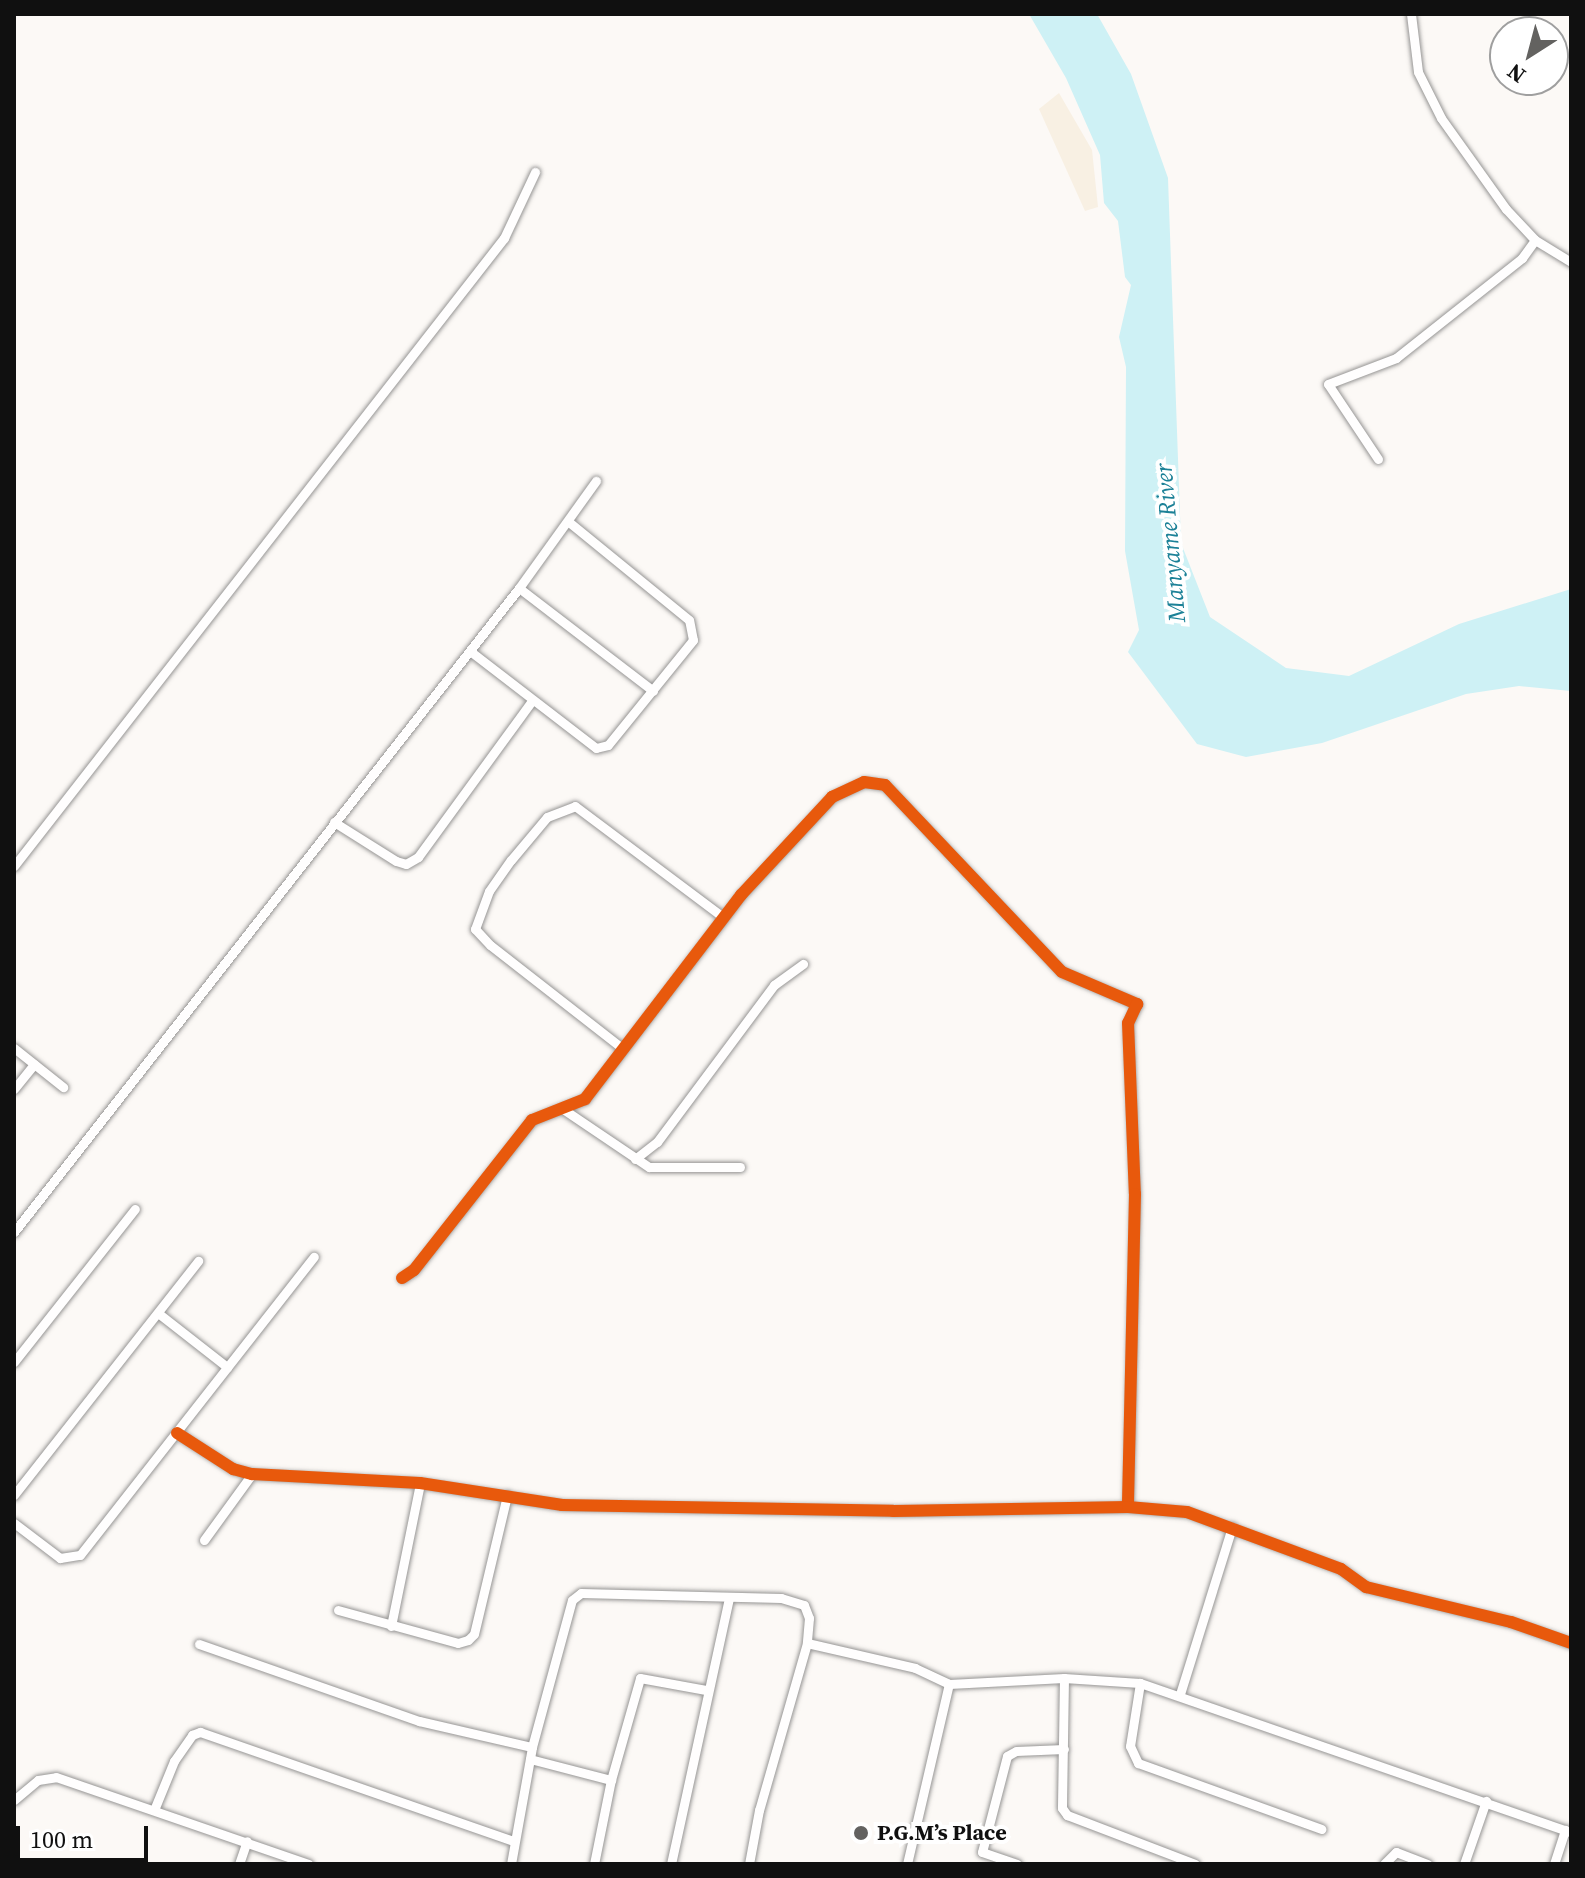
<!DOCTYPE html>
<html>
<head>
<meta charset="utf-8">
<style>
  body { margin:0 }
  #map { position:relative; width:1585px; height:1878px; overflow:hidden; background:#fcf9f6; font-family:"Source Serif 4",serif }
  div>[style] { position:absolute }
  .farmland>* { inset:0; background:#f8f0e3 }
  .water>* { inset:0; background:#cef1f5 }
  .roads { filter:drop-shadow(0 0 2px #969594) drop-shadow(0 0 2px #969594) }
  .minor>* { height:9px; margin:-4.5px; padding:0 4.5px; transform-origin:4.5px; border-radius:4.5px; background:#fffefe }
  .cycleway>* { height:12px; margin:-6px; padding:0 6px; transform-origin:6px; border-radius:6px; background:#e8590c }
  .dots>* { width:22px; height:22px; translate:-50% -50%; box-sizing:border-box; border:4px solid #fff; border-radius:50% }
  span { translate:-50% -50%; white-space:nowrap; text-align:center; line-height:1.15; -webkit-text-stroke:8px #fff; paint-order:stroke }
  .poi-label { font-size:22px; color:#101010; font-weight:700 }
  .left { translate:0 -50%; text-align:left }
  .water-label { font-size:24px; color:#1c8197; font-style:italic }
  .frame { position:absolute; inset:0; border:16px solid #101010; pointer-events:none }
  .north { position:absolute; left:1489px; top:16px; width:80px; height:80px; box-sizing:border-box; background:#fff; border:2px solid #9f9f9f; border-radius:50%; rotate:216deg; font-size:22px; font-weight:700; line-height:32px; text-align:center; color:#101010 }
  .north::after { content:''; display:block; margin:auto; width:28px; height:36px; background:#636260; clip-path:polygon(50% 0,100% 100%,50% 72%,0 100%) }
  .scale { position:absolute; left:16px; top:1826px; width:132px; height:36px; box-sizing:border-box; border:4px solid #101010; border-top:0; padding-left:10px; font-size:24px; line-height:28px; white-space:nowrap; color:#101010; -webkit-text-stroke:6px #fff; paint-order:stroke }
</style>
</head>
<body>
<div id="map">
  <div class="farmland">
    <i style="clip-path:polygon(1059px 93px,1092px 150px,1098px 207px,1085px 211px,1039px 109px)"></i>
  </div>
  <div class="water">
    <i style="clip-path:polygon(1029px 14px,1097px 14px,1131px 74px,1168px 178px,1181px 543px,1210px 617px,1286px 668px,1349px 676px,1459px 624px,1571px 589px,1571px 691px,1519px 686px,1466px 694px,1322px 743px,1246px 757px,1197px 744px,1128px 652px,1139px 630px,1125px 551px,1126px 367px,1119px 337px,1131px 285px,1125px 277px,1118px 221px,1104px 203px,1100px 155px,1066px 78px)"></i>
  </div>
  <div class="roads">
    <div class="minor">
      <i style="left:1411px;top:14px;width:58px;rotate:83.1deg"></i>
      <i style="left:1418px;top:72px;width:51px;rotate:63.4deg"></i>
      <i style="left:1441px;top:118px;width:112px;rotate:54.5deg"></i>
      <i style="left:1506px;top:209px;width:42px;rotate:46.9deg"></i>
      <i style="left:1535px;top:240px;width:42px;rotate:31.4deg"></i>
      <i style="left:1378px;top:459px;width:90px;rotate:-123.7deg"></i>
      <i style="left:1328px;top:384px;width:73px;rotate:-20.9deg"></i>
      <i style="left:1396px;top:358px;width:161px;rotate:-38.4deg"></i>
      <i style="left:1522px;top:258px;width:22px;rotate:-54deg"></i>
      <i style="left:519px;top:588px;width:169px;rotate:37.5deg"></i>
      <i style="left:470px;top:651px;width:159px;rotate:37.6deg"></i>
      <i style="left:596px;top:748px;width:12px;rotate:-14deg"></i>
      <i style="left:608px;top:745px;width:135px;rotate:-51deg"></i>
      <i style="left:693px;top:640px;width:20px;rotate:-101deg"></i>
      <i style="left:689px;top:620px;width:155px;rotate:-140.8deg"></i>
      <i style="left:334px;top:822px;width:73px;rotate:32.2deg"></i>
      <i style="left:396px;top:861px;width:10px;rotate:17deg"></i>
      <i style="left:406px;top:864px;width:14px;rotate:-30deg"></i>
      <i style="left:418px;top:857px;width:192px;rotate:-53.9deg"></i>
      <i style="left:14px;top:866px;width:797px;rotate:-52.04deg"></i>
      <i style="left:504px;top:238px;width:73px;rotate:-64.8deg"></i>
      <i style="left:14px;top:1048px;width:63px;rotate:38.5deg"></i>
      <i style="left:622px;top:1048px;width:167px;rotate:-142deg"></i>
      <i style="left:490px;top:945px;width:22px;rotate:-133deg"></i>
      <i style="left:475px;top:929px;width:40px;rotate:-69.8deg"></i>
      <i style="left:489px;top:891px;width:38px;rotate:-55deg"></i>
      <i style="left:511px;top:860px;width:56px;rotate:-50.1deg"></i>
      <i style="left:547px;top:817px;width:30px;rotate:-21deg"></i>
      <i style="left:575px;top:806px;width:186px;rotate:36.9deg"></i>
      <i style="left:14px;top:1089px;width:32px;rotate:-51deg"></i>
      <i style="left:563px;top:1109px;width:104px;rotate:34deg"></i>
      <i style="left:649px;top:1167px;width:91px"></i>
      <i style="left:635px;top:1159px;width:28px;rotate:-38deg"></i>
      <i style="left:657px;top:1142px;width:196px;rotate:-53.3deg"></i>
      <i style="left:774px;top:985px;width:36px;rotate:-36deg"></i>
      <i style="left:14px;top:1232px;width:818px;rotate:-51.9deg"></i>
      <i style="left:519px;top:588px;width:132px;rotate:-54.3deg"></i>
      <i style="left:402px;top:1278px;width:14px;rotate:-34deg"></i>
      <i style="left:414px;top:1270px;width:191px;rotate:-51.8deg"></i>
      <i style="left:532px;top:1120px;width:57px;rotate:-21.6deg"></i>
      <i style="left:585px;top:1099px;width:257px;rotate:-52.6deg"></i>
      <i style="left:741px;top:895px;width:134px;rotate:-47.1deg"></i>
      <i style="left:832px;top:797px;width:35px;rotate:-25deg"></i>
      <i style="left:864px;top:782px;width:21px;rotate:8deg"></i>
      <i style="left:885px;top:785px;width:257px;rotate:46.6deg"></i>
      <i style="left:1062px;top:972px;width:82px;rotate:23.1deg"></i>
      <i style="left:1137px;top:1004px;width:21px;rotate:115deg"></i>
      <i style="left:1128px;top:1023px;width:171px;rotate:87.7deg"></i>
      <i style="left:1135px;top:1194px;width:313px;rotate:91.3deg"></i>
      <i style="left:158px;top:1313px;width:88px;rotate:38deg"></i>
      <i style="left:14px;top:1362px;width:195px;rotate:-51.7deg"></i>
      <i style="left:177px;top:1433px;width:67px;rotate:32.7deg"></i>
      <i style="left:233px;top:1469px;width:20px;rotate:15deg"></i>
      <i style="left:252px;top:1474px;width:168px;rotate:3.1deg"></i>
      <i style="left:420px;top:1483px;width:144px;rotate:8.8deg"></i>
      <i style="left:562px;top:1505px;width:331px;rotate:1deg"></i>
      <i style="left:893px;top:1511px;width:235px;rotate:-1deg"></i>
      <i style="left:1128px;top:1507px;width:59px;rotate:4.8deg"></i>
      <i style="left:1187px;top:1512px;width:164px;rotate:20.3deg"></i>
      <i style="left:1341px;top:1569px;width:31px;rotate:36deg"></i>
      <i style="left:1366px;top:1587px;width:149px;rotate:13.6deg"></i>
      <i style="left:1511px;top:1622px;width:64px;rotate:19.3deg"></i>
      <i style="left:14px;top:1495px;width:298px;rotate:-51.8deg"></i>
      <i style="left:14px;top:1523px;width:58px;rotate:37.3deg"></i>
      <i style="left:60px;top:1558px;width:20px;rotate:-9deg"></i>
      <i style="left:80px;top:1555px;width:379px;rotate:-51.9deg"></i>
      <i style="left:204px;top:1540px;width:82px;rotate:-54deg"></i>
      <i style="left:338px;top:1610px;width:124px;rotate:15.4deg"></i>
      <i style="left:458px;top:1643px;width:10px;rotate:-17deg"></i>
      <i style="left:468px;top:1640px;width:8px;rotate:-45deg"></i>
      <i style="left:474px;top:1634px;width:143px;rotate:-76.6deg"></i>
      <i style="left:391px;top:1626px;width:146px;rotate:-78.5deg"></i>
      <i style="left:807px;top:1643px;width:111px;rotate:13deg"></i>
      <i style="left:915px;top:1668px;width:38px;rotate:25deg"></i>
      <i style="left:949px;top:1684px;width:115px;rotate:-3deg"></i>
      <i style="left:1064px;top:1678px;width:76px;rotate:3.8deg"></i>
      <i style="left:1140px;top:1683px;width:456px;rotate:19.1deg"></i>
      <i style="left:199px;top:1644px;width:233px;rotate:19.3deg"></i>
      <i style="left:419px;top:1721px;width:116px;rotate:13deg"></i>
      <i style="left:1064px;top:1678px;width:130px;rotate:90.9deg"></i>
      <i style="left:1062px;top:1808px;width:9px;rotate:54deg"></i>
      <i style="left:1067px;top:1815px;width:137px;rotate:20.9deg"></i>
      <i style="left:1140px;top:1683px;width:64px;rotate:99deg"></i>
      <i style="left:1130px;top:1746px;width:19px;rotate:65deg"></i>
      <i style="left:1138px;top:1763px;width:195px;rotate:19.8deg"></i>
      <i style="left:1180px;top:1694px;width:175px;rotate:-72.7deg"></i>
      <i style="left:530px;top:1759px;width:84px;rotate:14.5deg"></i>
      <i style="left:14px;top:1800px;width:31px;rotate:-40deg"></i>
      <i style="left:38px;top:1780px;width:18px;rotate:-9deg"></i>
      <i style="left:56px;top:1777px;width:267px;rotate:19deg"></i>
      <i style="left:154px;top:1810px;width:53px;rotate:-67.8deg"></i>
      <i style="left:174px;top:1761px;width:32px;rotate:-55deg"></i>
      <i style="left:192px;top:1735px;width:9px;rotate:-21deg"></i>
      <i style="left:200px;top:1732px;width:331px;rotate:19.2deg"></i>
      <i style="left:239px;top:1864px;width:24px;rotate:-71deg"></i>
      <i style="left:511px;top:1864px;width:119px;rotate:-79.8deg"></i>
      <i style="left:532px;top:1747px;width:152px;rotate:-74.8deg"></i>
      <i style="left:572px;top:1600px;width:11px;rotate:-38deg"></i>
      <i style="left:581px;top:1593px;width:200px;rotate:1.4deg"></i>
      <i style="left:781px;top:1598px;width:24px;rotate:17deg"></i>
      <i style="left:804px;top:1605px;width:14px;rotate:69deg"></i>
      <i style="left:809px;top:1618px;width:25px;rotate:95deg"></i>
      <i style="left:807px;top:1643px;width:174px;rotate:106deg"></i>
      <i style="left:759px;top:1810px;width:55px;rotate:100.5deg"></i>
      <i style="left:594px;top:1864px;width:86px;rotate:-78.6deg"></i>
      <i style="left:611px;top:1780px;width:106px;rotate:-74.1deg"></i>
      <i style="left:640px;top:1678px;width:67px;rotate:10.3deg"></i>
      <i style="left:671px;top:1864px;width:272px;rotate:-77.7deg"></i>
      <i style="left:907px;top:1864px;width:185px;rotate:-76.9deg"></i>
      <i style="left:1017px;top:1864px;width:37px;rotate:-161deg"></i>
      <i style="left:982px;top:1852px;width:99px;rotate:-75.4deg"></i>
      <i style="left:1007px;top:1756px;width:10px;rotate:-29deg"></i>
      <i style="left:1016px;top:1751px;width:48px;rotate:-2.4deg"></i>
      <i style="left:1384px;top:1864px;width:17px;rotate:-45deg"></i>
      <i style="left:1396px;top:1852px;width:34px;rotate:21deg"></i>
      <i style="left:1464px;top:1864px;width:67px;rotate:-70.8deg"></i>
      <i style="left:1554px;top:1864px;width:36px;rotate:-72deg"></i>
    </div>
  </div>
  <div class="cycleway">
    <i style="left:402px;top:1278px;width:14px;rotate:-34deg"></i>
    <i style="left:414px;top:1270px;width:191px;rotate:-51.8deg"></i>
    <i style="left:532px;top:1120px;width:57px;rotate:-21.6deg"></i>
    <i style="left:585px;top:1099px;width:257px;rotate:-52.6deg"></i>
    <i style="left:741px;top:895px;width:134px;rotate:-47.1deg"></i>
    <i style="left:832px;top:797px;width:35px;rotate:-25deg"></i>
    <i style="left:864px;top:782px;width:21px;rotate:8deg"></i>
    <i style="left:885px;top:785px;width:257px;rotate:46.6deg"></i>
    <i style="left:1062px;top:972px;width:82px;rotate:23.1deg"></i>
    <i style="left:1137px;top:1004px;width:21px;rotate:115deg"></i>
    <i style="left:1128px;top:1023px;width:171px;rotate:87.7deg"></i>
    <i style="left:1135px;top:1194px;width:313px;rotate:91.3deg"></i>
    <i style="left:177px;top:1433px;width:67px;rotate:32.7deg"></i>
    <i style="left:233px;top:1469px;width:20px;rotate:15deg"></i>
    <i style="left:252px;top:1474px;width:168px;rotate:3.1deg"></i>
    <i style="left:420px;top:1483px;width:144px;rotate:8.8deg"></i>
    <i style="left:562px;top:1505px;width:331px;rotate:1deg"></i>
    <i style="left:893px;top:1511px;width:235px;rotate:-1deg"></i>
    <i style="left:1128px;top:1507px;width:59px;rotate:4.8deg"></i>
    <i style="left:1187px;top:1512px;width:164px;rotate:20.3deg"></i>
    <i style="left:1341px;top:1569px;width:31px;rotate:36deg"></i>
    <i style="left:1366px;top:1587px;width:149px;rotate:13.6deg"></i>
    <i style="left:1511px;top:1622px;width:64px;rotate:19.3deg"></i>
  </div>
  <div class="dots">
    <i style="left:861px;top:1833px;background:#636260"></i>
  </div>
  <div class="poi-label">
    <span class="left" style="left:877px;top:1833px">P.G.M’s Place</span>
  </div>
  <div class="water-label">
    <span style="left:1170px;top:543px;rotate:-95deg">Manyame River</span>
  </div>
  <div class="frame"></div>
  <div class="north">N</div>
  <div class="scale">100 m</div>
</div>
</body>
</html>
